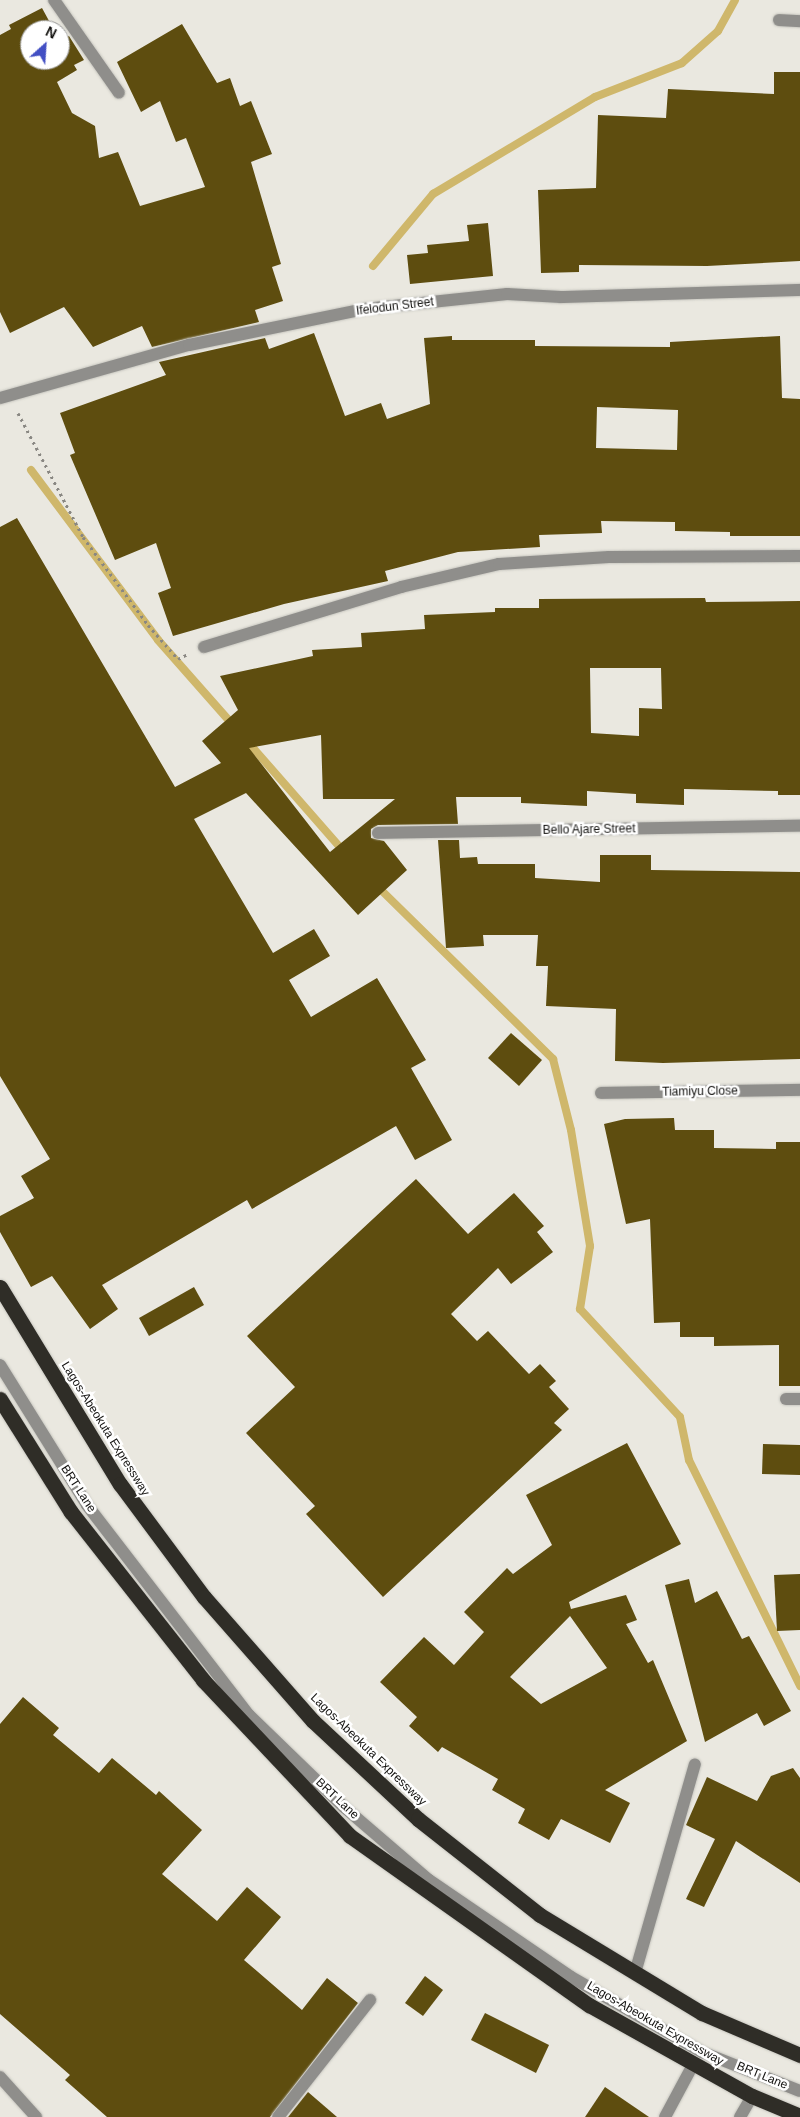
<!DOCTYPE html>
<html>
<head>
<meta charset="utf-8">
<style>
  body { margin:0 }
  #map { position:relative; width:800px; height:2117px; overflow:hidden; background:#eae8e0; font-family:Helvetica,sans-serif }
  div>[style] { position:absolute }
  .stream>* { height:8px; margin:-4px; padding:0 4px; transform-origin:4px; border-radius:4px; background:#cfb76b }
  .building>* { inset:0; background:#5e4d0f }
  .path>* { height:3px; margin-top:-1.5px; transform-origin:0; background:repeating-linear-gradient(90deg,#898782 0 2.5px,transparent 0 6.5px) }
  .roads { filter:drop-shadow(0 0 1px #c7c6bf) drop-shadow(0 0 1px #c7c6bf) }
  .minor>* { height:12px; margin:-6px; padding:0 6px; transform-origin:6px; border-radius:6px; background:#8f8e8b }
  .highway>* { height:15px; margin:-7.5px; padding:0 7.5px; transform-origin:7.5px; border-radius:7.5px; background:#2f2d27 }
  span { translate:-50% -50%; white-space:nowrap; text-align:center; line-height:1.15; -webkit-text-stroke:5px #fff; paint-order:stroke }
  .street-label { font-size:12px; color:#12110f }
  .north { position:absolute; left:20px; top:20px; width:50px; height:50px; box-sizing:border-box; background:#fff; border:1px solid #a0a09f; border-radius:50%; rotate:26deg; font-size:14px; font-weight:700; line-height:20px; text-align:center; color:#12110f }
  .north::after { content:''; display:block; margin:auto; width:18px; height:22px; background:#424fc3; clip-path:polygon(50% 0,100% 100%,50% 72%,0 100%) }
</style>
</head>
<body>
<div id="map">
  <div class="stream">
    <i style="left:373px;top:266px;width:94px;rotate:-50.2deg"></i>
    <i style="left:433px;top:194px;width:189px;rotate:-30.9deg"></i>
    <i style="left:595px;top:97px;width:93px;rotate:-21.3deg"></i>
    <i style="left:682px;top:63px;width:48px;rotate:-41.6deg"></i>
    <i style="left:718px;top:31px;width:35px;rotate:-61deg"></i>
    <i style="left:31px;top:470px;width:212px;rotate:53.2deg"></i>
    <i style="left:158px;top:640px;width:113px;rotate:48.6deg"></i>
    <i style="left:247px;top:741px;width:149px;rotate:48.8deg"></i>
    <i style="left:377px;top:886px;width:247px;rotate:44.5deg"></i>
    <i style="left:553px;top:1059px;width:73px;rotate:75.8deg"></i>
    <i style="left:571px;top:1130px;width:118px;rotate:80.7deg"></i>
    <i style="left:590px;top:1246px;width:64px;rotate:99deg"></i>
    <i style="left:580px;top:1309px;width:147px;rotate:47.2deg"></i>
    <i style="left:680px;top:1417px;width:44px;rotate:78.2deg"></i>
    <i style="left:689px;top:1460px;width:252px;rotate:63.8deg"></i>
  </div>
  <div class="building">
    <i style="clip-path:polygon(42px 8px,54px 30px,30px 30px,30px 60px,60px 60px,60px 40px,69px 36px,84px 60px,74px 65px,77px 70px,57px 82px,72px 113px,95px 126px,99px 158px,118px 152px,140px 206px,205px 187px,186px 138px,176px 142px,160px 101px,141px 112px,117px 62px,182px 24px,217px 83px,230px 78px,240px 106px,251px 101px,272px 154px,251px 162px,281px 264px,272px 267px,283px 301px,255px 310px,259px 322px,152px 347px,142px 326px,93px 347px,64px 307px,10px 333px,0 312px,0 35px,11px 29px,9px 25px)"></i>
    <i style="clip-path:polygon(774px 72px,800px 72px,800px 261px,707px 266px,579px 265px,579px 272px,541px 273px,538px 190px,596px 188px,598px 115px,666px 118px,668px 89px,774px 94px)"></i>
    <i style="clip-path:polygon(488px 223px,493px 276px,410px 284px,407px 255px,428px 253px,427px 245px,469px 241px,467px 225px)"></i>
    <i style="clip-path:polygon(evenodd,314px 333px,345px 416px,381px 403px,387px 419px,430px 404px,424px 338px,452px 336px,452px 340px,535px 340px,535px 346px,670px 347px,670px 342px,780px 336px,782px 398px,800px 399px,800px 536px,730px 536px,730px 532px,675px 531px,675px 522px,601px 521px,602px 533px,539px 535px,540px 547px,458px 552px,385px 571px,388px 581px,284px 604px,173px 636px,158px 593px,171px 588px,156px 543px,115px 560px,70px 455px,75px 453px,60px 413px,166px 375px,159px 362px,265px 338px,269px 349px,314px 333px,597px 407px,678px 410px,677px 450px,596px 448px,597px 407px)"></i>
    <i style="clip-path:polygon(evenodd,17px 518px,175px 787px,221px 763px,202px 741px,238px 710px,220px 676px,313px 656px,312px 650px,362px 647px,361px 633px,425px 629px,424px 615px,495px 612px,495px 608px,539px 608px,539px 599px,705px 598px,706px 602px,800px 601px,800px 795px,778px 795px,778px 791px,684px 789px,684px 805px,636px 803px,636px 794px,587px 791px,587px 806px,521px 803px,521px 797px,456px 797px,458px 824px,378px 825px,371px 829px,371px 838px,384px 841px,407px 870px,358px 915px,246px 793px,194px 819px,273px 953px,314px 929px,330px 956px,289px 980px,311px 1017px,377px 978px,426px 1060px,411px 1068px,452px 1140px,415px 1160px,396px 1126px,252px 1209px,247px 1200px,102px 1285px,118px 1309px,90px 1329px,52px 1276px,31px 1287px,0 1232px,0 1216px,34px 1198px,21px 1176px,50px 1159px,0 1076px,0 527px,17px 518px,590px 668px,661px 668px,662px 709px,639px 708px,639px 736px,591px 733px,590px 668px,17px 518px,321px 735px,323px 799px,395px 799px,330px 852px,249px 748px,321px 735px)"></i>
    <i style="clip-path:polygon(438px 840px,459px 840px,460px 858px,477px 857px,478px 864px,535px 864px,535px 878px,600px 882px,600px 855px,651px 855px,651px 870px,800px 872px,800px 1059px,663px 1063px,615px 1061px,616px 1009px,546px 1006px,548px 966px,536px 966px,538px 935px,483px 935px,484px 946px,446px 948px)"></i>
    <i style="clip-path:polygon(511px 1033px,542px 1060px,519px 1086px,488px 1058px)"></i>
    <i style="clip-path:polygon(674px 1118px,675px 1130px,714px 1130px,714px 1148px,776px 1149px,776px 1142px,800px 1142px,800px 1386px,779px 1386px,779px 1345px,714px 1346px,714px 1337px,680px 1337px,680px 1322px,654px 1323px,650px 1219px,626px 1224px,604px 1124px,625px 1119px)"></i>
    <i style="clip-path:polygon(416px 1179px,468px 1234px,514px 1193px,544px 1226px,537px 1232px,553px 1252px,511px 1284px,498px 1268px,451px 1314px,477px 1341px,488px 1331px,529px 1374px,540px 1364px,556px 1381px,549px 1387px,569px 1409px,554px 1423px,562px 1430px,383px 1597px,306px 1514px,315px 1506px,246px 1433px,295px 1387px,247px 1336px)"></i>
    <i style="clip-path:polygon(194px 1287px,204px 1305px,149px 1336px,139px 1318px)"></i>
    <i style="clip-path:polygon(evenodd,627px 1443px,681px 1544px,569px 1602px,571px 1609px,626px 1595px,637px 1620px,626px 1624px,648px 1663px,653px 1660px,687px 1741px,605px 1790px,630px 1803px,610px 1843px,561px 1819px,549px 1840px,518px 1823px,525px 1809px,492px 1790px,498px 1779px,442px 1747px,438px 1752px,409px 1726px,417px 1717px,380px 1682px,424px 1637px,454px 1665px,484px 1632px,464px 1612px,507px 1568px,513px 1574px,552px 1545px,526px 1495px,627px 1443px,570px 1616px,607px 1668px,541px 1704px,510px 1677px,570px 1616px)"></i>
    <i style="clip-path:polygon(763px 1444px,800px 1445px,800px 1475px,762px 1474px)"></i>
    <i style="clip-path:polygon(800px 1574px,800px 1630px,777px 1631px,774px 1575px)"></i>
    <i style="clip-path:polygon(689px 1579px,695px 1603px,717px 1591px,742px 1639px,749px 1636px,791px 1711px,764px 1726px,757px 1713px,705px 1742px,665px 1585px)"></i>
    <i style="clip-path:polygon(23px 1697px,59px 1728px,53px 1735px,99px 1773px,112px 1758px,156px 1795px,159px 1791px,202px 1830px,162px 1874px,217px 1921px,247px 1887px,281px 1917px,244px 1960px,302px 2010px,327px 1978px,358px 2003px,270px 2117px,107px 2117px,65px 2080px,70px 2075px,0 2014px,0 1724px)"></i>
    <i style="clip-path:polygon(793px 1768px,800px 1778px,800px 1883px,736px 1841px,704px 1907px,686px 1899px,715px 1839px,686px 1825px,707px 1777px,757px 1801px,771px 1776px)"></i>
    <i style="clip-path:polygon(425px 1976px,443px 1990px,423px 2016px,405px 2003px)"></i>
    <i style="clip-path:polygon(485px 2013px,549px 2045px,536px 2073px,471px 2040px)"></i>
    <i style="clip-path:polygon(605px 2087px,649px 2117px,585px 2117px)"></i>
    <i style="clip-path:polygon(308px 2092px,337px 2117px,288px 2117px)"></i>
  </div>
  <div class="path">
    <i style="left:18px;top:413px;width:140px;rotate:62.3deg"></i>
    <i style="left:83px;top:537px;width:109px;rotate:53.5deg"></i>
    <i style="left:148px;top:625px;width:45px;rotate:48.6deg"></i>
    <i style="left:178px;top:659px;width:11px;rotate:-27deg"></i>
  </div>
  <div class="roads">
    <div class="minor">
      <i style="left:54px;top:0;width:113px;rotate:55deg"></i>
      <i style="left:779px;top:20px;width:21px;rotate:3deg"></i>
      <i style="left:0;top:398px;width:196px;rotate:-15.7deg"></i>
      <i style="left:189px;top:345px;width:180px;rotate:-11.6deg"></i>
      <i style="left:365px;top:309px;width:143px;rotate:-6deg"></i>
      <i style="left:507px;top:294px;width:54px;rotate:3.2deg"></i>
      <i style="left:561px;top:297px;width:239px;rotate:-1.7deg"></i>
      <i style="left:204px;top:647px;width:206px;rotate:-16.9deg"></i>
      <i style="left:401px;top:587px;width:101px;rotate:-13.2deg"></i>
      <i style="left:499px;top:564px;width:110px;rotate:-3.6deg"></i>
      <i style="left:609px;top:557px;width:191px;rotate:-0.3deg"></i>
      <i style="left:378px;top:833px;width:422px;rotate:-1deg"></i>
      <i style="left:601px;top:1093px;width:199px;rotate:-0.9deg"></i>
      <i style="left:0;top:1365px;width:165px;rotate:58.1deg"></i>
      <i style="left:87px;top:1505px;width:265px;rotate:52.4deg"></i>
      <i style="left:249px;top:1715px;width:132px;rotate:44.1deg"></i>
      <i style="left:344px;top:1807px;width:112px;rotate:40.7deg"></i>
      <i style="left:429px;top:1880px;width:172px;rotate:34.3deg"></i>
      <i style="left:571px;top:1977px;width:151px;rotate:29.8deg"></i>
      <i style="left:702px;top:2052px;width:105px;rotate:21.7deg"></i>
      <i style="left:786px;top:1399px;width:14px"></i>
      <i style="left:635px;top:1973px;width:217px;rotate:-74deg"></i>
      <i style="left:0;top:2077px;width:54px;rotate:48deg"></i>
      <i style="left:278px;top:2117px;width:149px;rotate:-51.8deg"></i>
      <i style="left:665px;top:2117px;width:61px;rotate:-61.8deg"></i>
      <i style="left:740px;top:2117px;width:24px;rotate:-60deg"></i>
    </div>
    <div class="highway">
      <i style="left:0;top:1287px;width:231px;rotate:58.7deg"></i>
      <i style="left:120px;top:1484px;width:141px;rotate:53.4deg"></i>
      <i style="left:204px;top:1597px;width:165px;rotate:48.7deg"></i>
      <i style="left:313px;top:1721px;width:144px;rotate:43deg"></i>
      <i style="left:418px;top:1819px;width:155px;rotate:38.2deg"></i>
      <i style="left:540px;top:1915px;width:189px;rotate:31.2deg"></i>
      <i style="left:702px;top:2013px;width:107px;rotate:23.2deg"></i>
      <i style="left:0;top:1399px;width:133px;rotate:57.9deg"></i>
      <i style="left:71px;top:1512px;width:214px;rotate:51.8deg"></i>
      <i style="left:203px;top:1680px;width:214px;rotate:46.7deg"></i>
      <i style="left:350px;top:1836px;width:293px;rotate:35.3deg"></i>
      <i style="left:589px;top:2005px;width:187px;rotate:29.2deg"></i>
      <i style="left:752px;top:2096px;width:52px;rotate:22.6deg"></i>
    </div>
  </div>
  <div class="street-label">
    <span style="left:395px;top:307px;rotate:-7deg">Ifelodun Street</span>
    <span style="left:589px;top:830px;rotate:-1deg">Bello Ajare Street</span>
    <span style="left:700px;top:1092px;rotate:-1deg">Tiamiyu Close</span>
    <span style="left:105px;top:1429px;rotate:58deg">Lagos-Abeokuta Expressway</span>
    <span style="left:78px;top:1489px;rotate:57deg">BRT Lane</span>
    <span style="left:368px;top:1750px;rotate:44deg">Lagos-Abeokuta Expressway</span>
    <span style="left:337px;top:1799px;rotate:43deg">BRT Lane</span>
    <span style="left:655px;top:2024px;rotate:30deg">Lagos-Abeokuta Expressway</span>
    <span style="left:762px;top:2076px;rotate:22deg">BRT Lane</span>
  </div>
  <div class="north">N</div>
</div>
</body>
</html>
